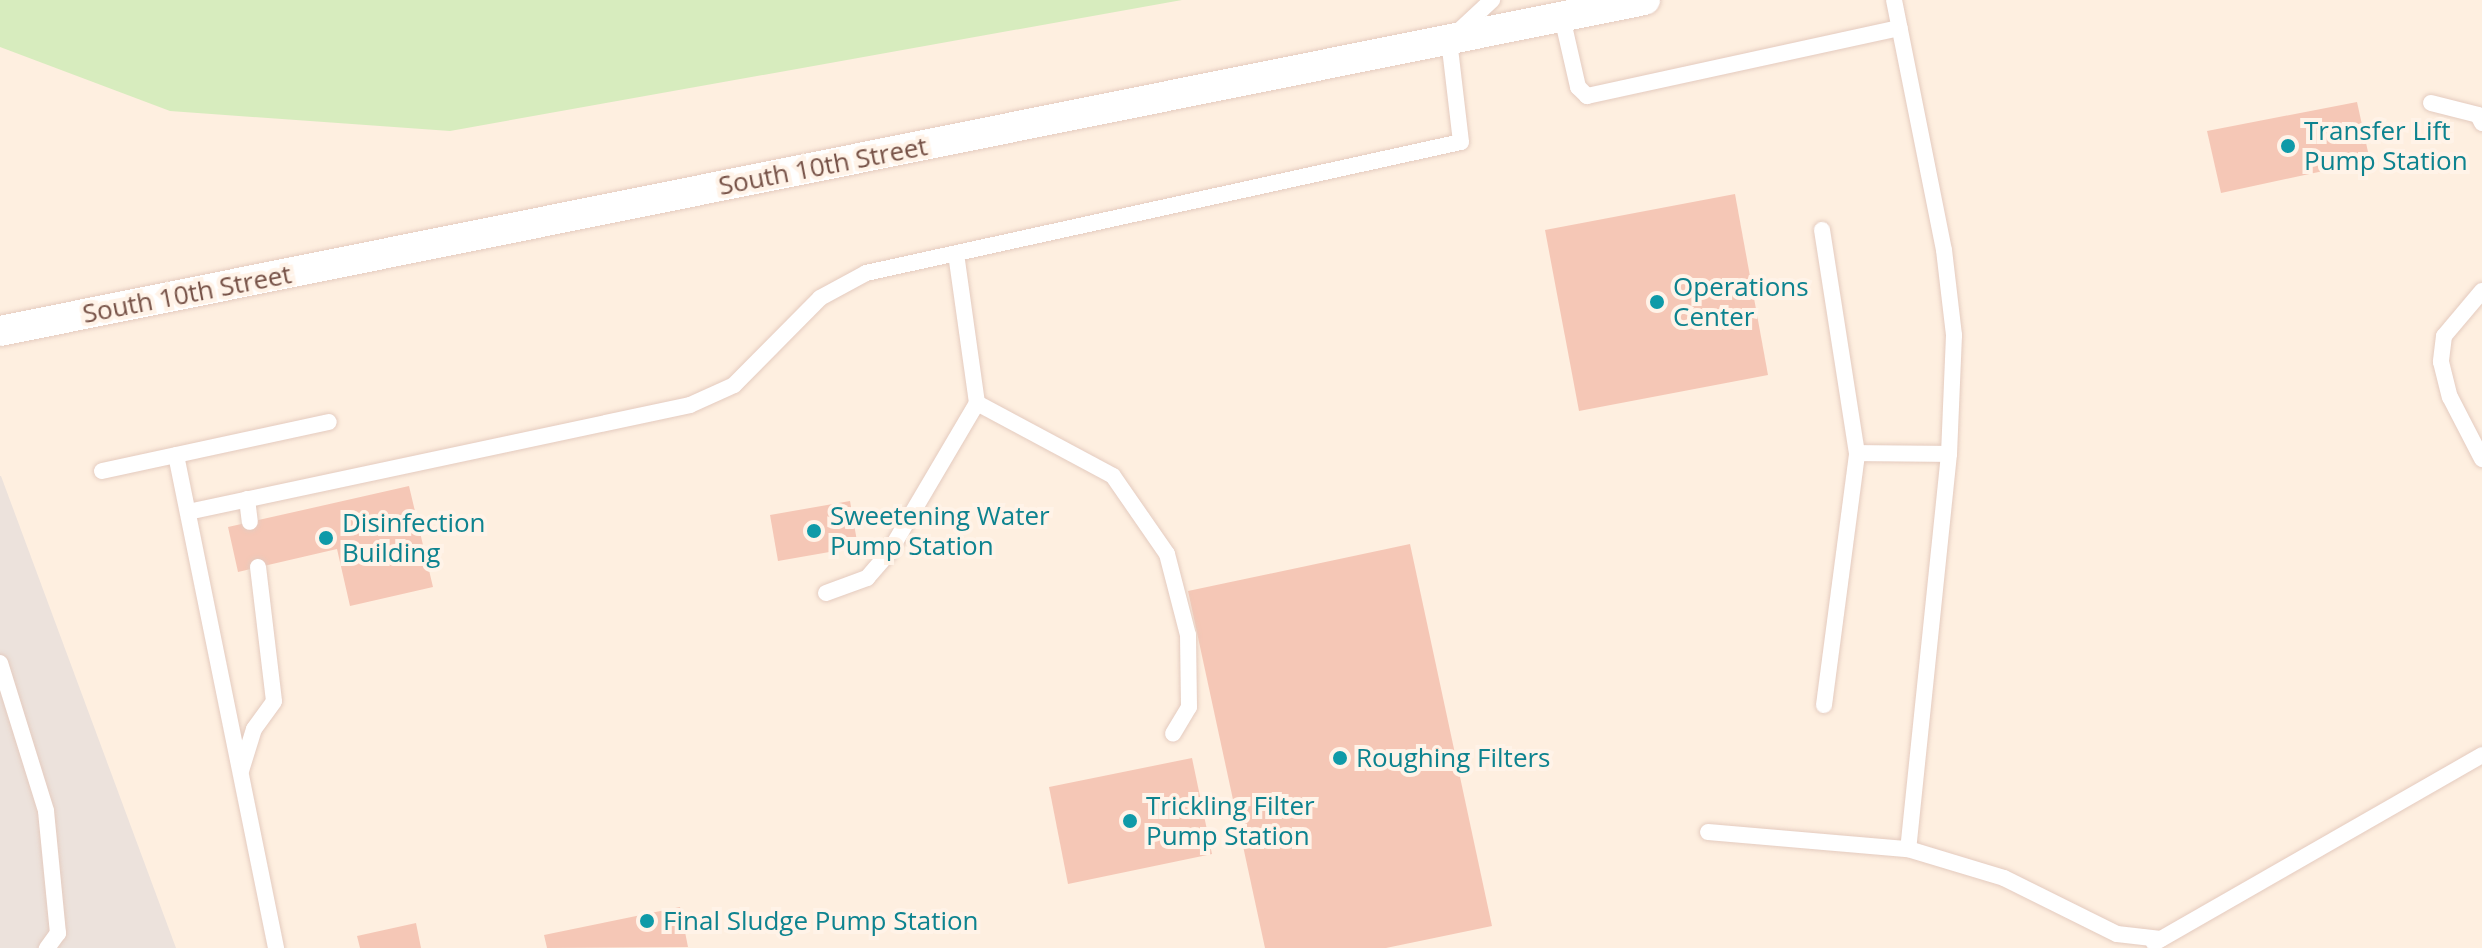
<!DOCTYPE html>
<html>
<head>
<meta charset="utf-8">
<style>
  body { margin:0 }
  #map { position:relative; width:2482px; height:948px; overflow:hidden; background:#feefe0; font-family:"Open Sans",sans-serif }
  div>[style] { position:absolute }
  .industrial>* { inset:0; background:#ece2dc }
  .green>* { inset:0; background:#d7ecbe }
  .building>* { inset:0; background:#f5c7b6 }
  .roads { filter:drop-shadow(0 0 2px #e4cbbf) drop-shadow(0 0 2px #e4cbbf) }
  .service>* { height:16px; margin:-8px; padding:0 8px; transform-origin:8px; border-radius:8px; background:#fff }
  .minor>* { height:30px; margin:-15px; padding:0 15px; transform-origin:15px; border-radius:15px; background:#fff }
  .dots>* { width:22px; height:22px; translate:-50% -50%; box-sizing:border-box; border:4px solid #fff3e8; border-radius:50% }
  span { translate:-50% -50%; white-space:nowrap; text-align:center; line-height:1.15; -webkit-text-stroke:8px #fff3e8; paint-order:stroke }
  .culture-label { font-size:26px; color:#0d838f }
  .left { translate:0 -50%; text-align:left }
  .street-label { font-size:26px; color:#765146 }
</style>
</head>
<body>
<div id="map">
  <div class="industrial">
    <i style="clip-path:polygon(0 476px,1px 476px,176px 948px,0 948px)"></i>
  </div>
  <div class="green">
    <i style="clip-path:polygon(0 0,1182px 0,450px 131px,170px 111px,0 47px)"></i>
  </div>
  <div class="building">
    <i style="clip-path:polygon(2357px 102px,2370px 161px,2221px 193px,2207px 131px)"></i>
    <i style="clip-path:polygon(1735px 194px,1768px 375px,1579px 411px,1545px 230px)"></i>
    <i style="clip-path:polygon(409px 486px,433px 587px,350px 606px,337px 549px,238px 572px,228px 527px)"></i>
    <i style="clip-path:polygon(850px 501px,858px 547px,778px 561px,770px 515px)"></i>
    <i style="clip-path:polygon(1410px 544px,1492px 926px,1386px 948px,1265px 948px,1188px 591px)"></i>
    <i style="clip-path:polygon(1192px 758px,1212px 854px,1068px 884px,1049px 787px)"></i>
    <i style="clip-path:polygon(680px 907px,688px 947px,547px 948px,544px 935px)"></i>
    <i style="clip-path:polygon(416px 923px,421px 948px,360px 948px,357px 936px)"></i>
  </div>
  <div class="roads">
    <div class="service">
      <i style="left:1894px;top:0;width:255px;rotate:78.7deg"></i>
      <i style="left:1944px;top:250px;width:86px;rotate:83.3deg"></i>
      <i style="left:1954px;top:335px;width:119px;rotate:92.4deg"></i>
      <i style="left:1949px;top:454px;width:397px;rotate:95.9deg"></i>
      <i style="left:1562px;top:17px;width:72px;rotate:77.1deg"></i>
      <i style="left:1578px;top:87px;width:13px;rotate:45deg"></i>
      <i style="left:1587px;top:96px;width:320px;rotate:-12.3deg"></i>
      <i style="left:2431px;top:103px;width:49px;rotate:14.3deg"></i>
      <i style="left:2478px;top:115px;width:9px;rotate:63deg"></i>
      <i style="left:1822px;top:230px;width:226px;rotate:81.1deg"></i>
      <i style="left:1857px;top:453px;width:92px;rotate:0.6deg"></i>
      <i style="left:2482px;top:291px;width:59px;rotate:130.2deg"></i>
      <i style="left:2444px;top:336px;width:26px;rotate:97deg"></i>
      <i style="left:2441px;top:362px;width:36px;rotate:76deg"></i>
      <i style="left:2450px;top:397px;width:70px;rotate:62.7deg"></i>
      <i style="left:977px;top:403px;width:154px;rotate:28.2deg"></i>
      <i style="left:1113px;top:476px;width:95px;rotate:55.3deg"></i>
      <i style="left:1167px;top:554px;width:84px;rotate:75.5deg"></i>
      <i style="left:1188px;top:635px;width:72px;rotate:89.2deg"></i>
      <i style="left:1189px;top:707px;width:31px;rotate:121deg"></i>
      <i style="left:176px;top:455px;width:503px;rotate:78.53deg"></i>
      <i style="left:102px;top:471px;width:232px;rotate:-12.2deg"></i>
      <i style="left:247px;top:499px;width:23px;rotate:83deg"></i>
      <i style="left:188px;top:512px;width:513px;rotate:-12.03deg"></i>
      <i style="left:690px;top:405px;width:48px;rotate:-24.4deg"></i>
      <i style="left:734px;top:385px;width:122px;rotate:-45.3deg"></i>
      <i style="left:820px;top:298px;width:52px;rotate:-28.5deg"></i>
      <i style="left:866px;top:273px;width:609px;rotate:-12.42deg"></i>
      <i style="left:1461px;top:142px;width:103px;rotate:-96.7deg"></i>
      <i style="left:1449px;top:40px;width:59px;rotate:-42.9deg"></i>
      <i style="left:826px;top:593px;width:44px;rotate:-20.1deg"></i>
      <i style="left:867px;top:578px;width:32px;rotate:-49deg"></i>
      <i style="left:888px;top:554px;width:175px;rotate:-59.5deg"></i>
      <i style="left:977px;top:403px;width:151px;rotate:-98deg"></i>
      <i style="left:0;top:663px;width:155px;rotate:72.7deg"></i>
      <i style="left:46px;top:811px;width:123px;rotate:84.4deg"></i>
      <i style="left:58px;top:933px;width:19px;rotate:126deg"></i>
      <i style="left:1824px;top:705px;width:254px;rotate:-82.5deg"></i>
      <i style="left:241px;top:771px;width:44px;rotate:-72.8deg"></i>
      <i style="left:254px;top:729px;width:34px;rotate:-54deg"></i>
      <i style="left:274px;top:701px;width:135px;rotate:-96.8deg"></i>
      <i style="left:1708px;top:832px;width:201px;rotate:4.9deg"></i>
      <i style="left:1908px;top:849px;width:100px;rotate:16.8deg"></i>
      <i style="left:2004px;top:878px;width:126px;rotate:26.4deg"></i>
      <i style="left:2117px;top:934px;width:44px;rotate:6.5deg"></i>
      <i style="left:2154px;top:943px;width:378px;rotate:-29.8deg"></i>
    </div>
    <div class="minor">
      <i style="left:0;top:331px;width:1678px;rotate:-11.38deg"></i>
    </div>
  </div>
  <div class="dots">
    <i style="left:2288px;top:146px;background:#0f9aa8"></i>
    <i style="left:1657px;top:302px;background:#0f9aa8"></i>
    <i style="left:814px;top:531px;background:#0f9aa8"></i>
    <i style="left:326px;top:538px;background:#0f9aa8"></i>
    <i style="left:1340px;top:758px;background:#0f9aa8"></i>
    <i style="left:1130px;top:821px;background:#0f9aa8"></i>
    <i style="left:647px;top:921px;background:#0f9aa8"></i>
  </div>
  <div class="culture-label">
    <span class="left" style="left:2304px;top:146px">Transfer Lift<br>Pump Station</span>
    <span class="left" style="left:1673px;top:302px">Operations<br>Center</span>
    <span class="left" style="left:830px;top:531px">Sweetening Water<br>Pump Station</span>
    <span class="left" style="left:342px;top:538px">Disinfection<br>Building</span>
    <span class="left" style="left:1356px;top:758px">Roughing Filters</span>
    <span class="left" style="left:1146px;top:821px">Trickling Filter<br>Pump Station</span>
    <span class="left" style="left:663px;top:921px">Final Sludge Pump Station</span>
  </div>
  <div class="street-label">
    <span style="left:823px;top:166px;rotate:-11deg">South 10th Street</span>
    <span style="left:187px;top:294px;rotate:-11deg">South 10th Street</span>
  </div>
</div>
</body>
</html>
